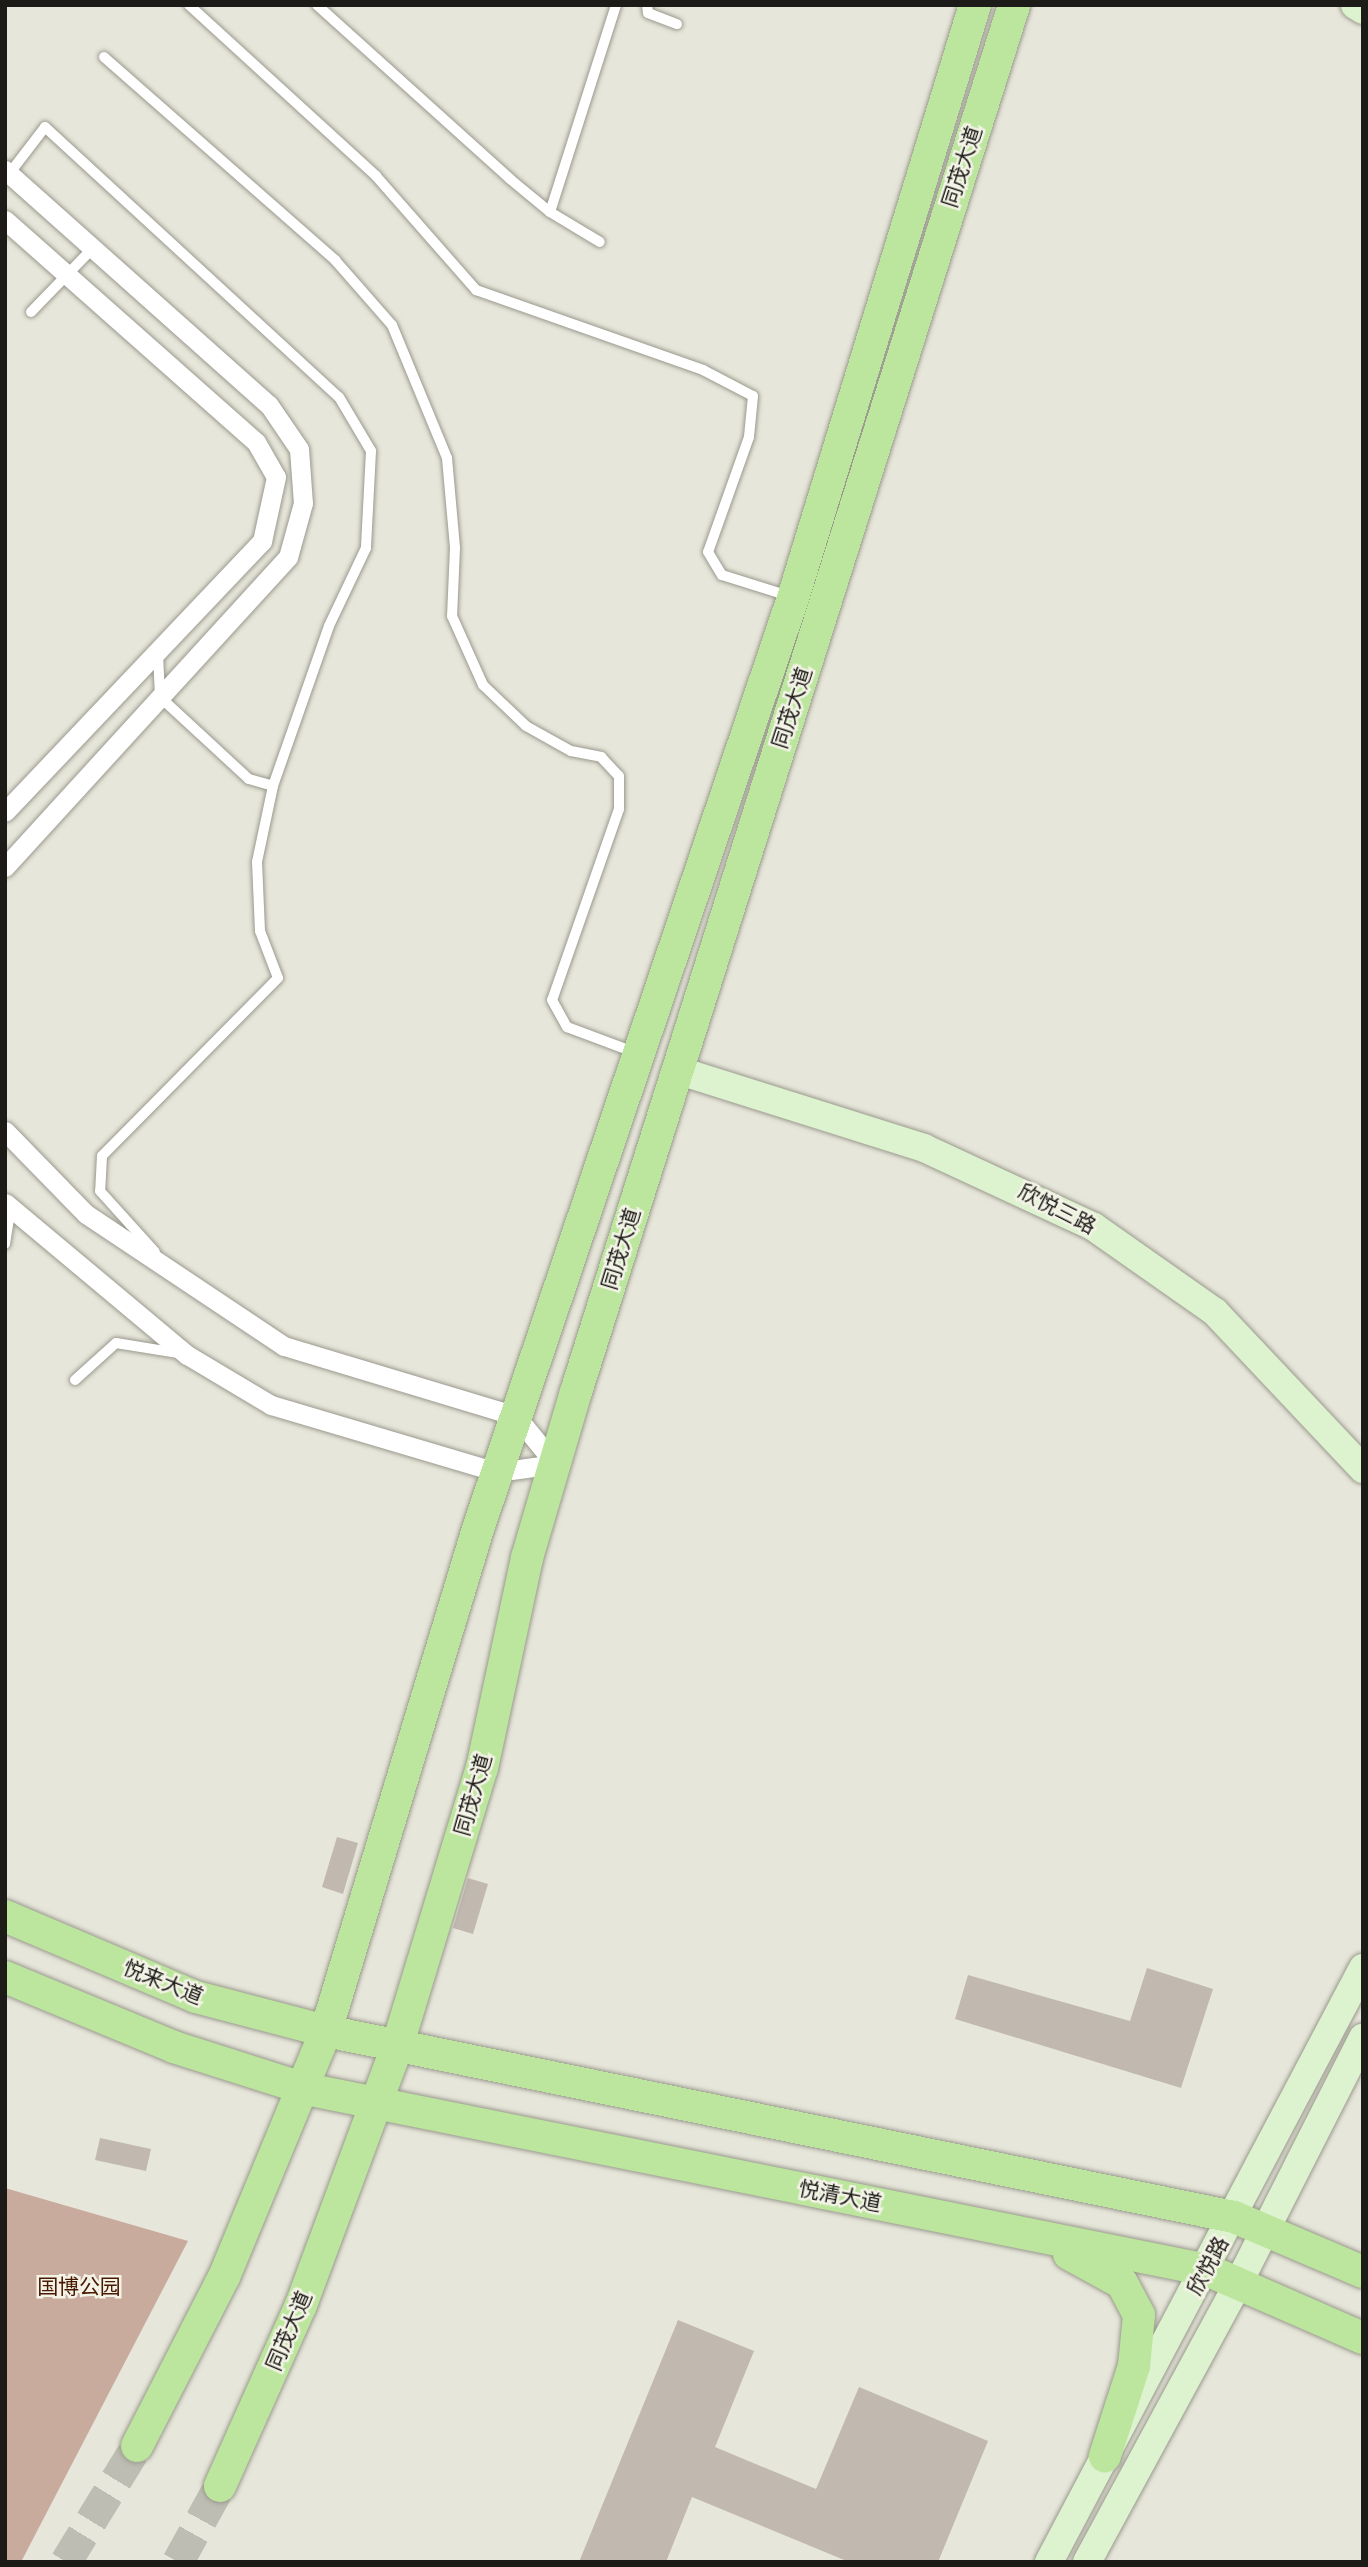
<!DOCTYPE html>
<html>
<head>
<meta charset="utf-8">
<style>
  body { margin:0 }
  #map { position:relative; width:1368px; height:2567px; overflow:hidden; background:#e7e6da; font-family:Helvetica,"Noto Sans SC",sans-serif }
  div>[style] { position:absolute }
  .green>* { inset:0; background:#c9ab9e }
  .building>* { inset:0; background:#c1b9af }
  .primary-tunnel>* { height:32px; margin-top:-16px; transform-origin:0; background:repeating-linear-gradient(90deg,#bebdb3 0 32px,transparent 0 48px) }
  .roads { filter:drop-shadow(0 0 2px #9a998e) drop-shadow(0 0 2px #9a998e) }
  .lane>* { height:10px; margin:-5px; padding:0 5px; transform-origin:5px; border-radius:5px; background:#fff }
  .street>* { height:19px; margin:-9.5px; padding:0 9.5px; transform-origin:9.5px; border-radius:9.5px; background:#fff }
  .secondary>* { height:28px; margin:-14px; padding:0 14px; transform-origin:14px; border-radius:14px; background:#ddf2ce }
  .primary>* { height:32px; margin:-16px; padding:0 16px; transform-origin:16px; border-radius:16px; background:#bce69e }
  span { translate:-50% -50%; white-space:nowrap; text-align:center; line-height:1.15; -webkit-text-stroke:5px #f4f3e7; paint-order:stroke }
  .street-label { font-size:21px; color:#1c1b17 }
  .park-label { font-size:21px; color:#491800 }
  .frame { position:absolute; inset:0; border:7px solid #1c1b17; pointer-events:none }
</style>
</head>
<body>
<div id="map">
  <div class="green">
    <i style="clip-path:polygon(5px 2188px,188px 2241px,21px 2562px,5px 2562px)"></i>
  </div>
  <div class="building">
    <i style="clip-path:polygon(337px 1837px,358px 1843px,343px 1894px,322px 1887px)"></i>
    <i style="clip-path:polygon(468px 1878px,488px 1884px,473px 1934px,453px 1928px)"></i>
    <i style="clip-path:polygon(1147px 1968px,1213px 1989px,1181px 2088px,955px 2019px,968px 1975px,1130px 2021px)"></i>
    <i style="clip-path:polygon(100px 2138px,151px 2149px,146px 2171px,95px 2160px)"></i>
    <i style="clip-path:polygon(678px 2320px,754px 2351px,715px 2447px,816px 2489px,859px 2387px,988px 2441px,938px 2562px,849px 2562px,692px 2497px,666px 2562px,579px 2562px)"></i>
  </div>
  <div class="primary-tunnel">
    <i style="left:66px;top:2562px;width:136px;rotate:-58.5deg"></i>
    <i style="left:178px;top:2562px;width:87px;rotate:-61.1deg"></i>
  </div>
  <div class="roads">
    <div class="lane">
      <i style="left:189px;top:5px;width:253px;rotate:42.4deg"></i>
      <i style="left:376px;top:176px;width:152px;rotate:48.7deg"></i>
      <i style="left:476px;top:290px;width:241px;rotate:19.4deg"></i>
      <i style="left:703px;top:370px;width:56px;rotate:27.5deg"></i>
      <i style="left:753px;top:396px;width:41px;rotate:95.6deg"></i>
      <i style="left:749px;top:437px;width:122px;rotate:109.6deg"></i>
      <i style="left:708px;top:552px;width:27px;rotate:59deg"></i>
      <i style="left:722px;top:575px;width:70px;rotate:17.4deg"></i>
      <i style="left:317px;top:5px;width:260px;rotate:42deg"></i>
      <i style="left:510px;top:179px;width:52px;rotate:39.5deg"></i>
      <i style="left:550px;top:212px;width:58px;rotate:31deg"></i>
      <i style="left:647px;top:5px;width:8px;rotate:83deg"></i>
      <i style="left:648px;top:13px;width:31px;rotate:21deg"></i>
      <i style="left:104px;top:57px;width:308px;rotate:41.3deg"></i>
      <i style="left:335px;top:260px;width:86px;rotate:48.8deg"></i>
      <i style="left:392px;top:325px;width:144px;rotate:67.5deg"></i>
      <i style="left:447px;top:458px;width:90px;rotate:84.9deg"></i>
      <i style="left:455px;top:548px;width:68px;rotate:92.5deg"></i>
      <i style="left:452px;top:616px;width:76px;rotate:65.8deg"></i>
      <i style="left:483px;top:685px;width:59px;rotate:43.6deg"></i>
      <i style="left:526px;top:726px;width:51px;rotate:29.1deg"></i>
      <i style="left:571px;top:751px;width:31px;rotate:11deg"></i>
      <i style="left:601px;top:757px;width:26px;rotate:47deg"></i>
      <i style="left:619px;top:776px;width:33px;rotate:90deg"></i>
      <i style="left:619px;top:809px;width:202px;rotate:109.3deg"></i>
      <i style="left:552px;top:1000px;width:31px;rotate:61deg"></i>
      <i style="left:567px;top:1027px;width:72px;rotate:20.5deg"></i>
      <i style="left:9px;top:174px;width:59px;rotate:-52.5deg"></i>
      <i style="left:45px;top:127px;width:399px;rotate:42.6deg"></i>
      <i style="left:339px;top:397px;width:63px;rotate:59.3deg"></i>
      <i style="left:371px;top:451px;width:97px;rotate:93deg"></i>
      <i style="left:366px;top:548px;width:86px;rotate:115.4deg"></i>
      <i style="left:329px;top:626px;width:170px;rotate:109.3deg"></i>
      <i style="left:273px;top:786px;width:78px;rotate:101.9deg"></i>
      <i style="left:257px;top:862px;width:69px;rotate:87.5deg"></i>
      <i style="left:260px;top:931px;width:50px;rotate:69deg"></i>
      <i style="left:278px;top:978px;width:250px;rotate:134.7deg"></i>
      <i style="left:102px;top:1156px;width:35px;rotate:93deg"></i>
      <i style="left:100px;top:1191px;width:82px;rotate:48deg"></i>
      <i style="left:550px;top:212px;width:217px;rotate:-72.3deg"></i>
      <i style="left:31px;top:312px;width:89px;rotate:-45.9deg"></i>
      <i style="left:158px;top:654px;width:43px;rotate:87.3deg"></i>
      <i style="left:160px;top:697px;width:121px;rotate:42.7deg"></i>
      <i style="left:249px;top:779px;width:25px;rotate:16deg"></i>
      <i style="left:5px;top:1244px;width:36px;rotate:-81deg"></i>
      <i style="left:75px;top:1380px;width:55px;rotate:-42.1deg"></i>
      <i style="left:116px;top:1343px;width:63px;rotate:9.2deg"></i>
    </div>
    <div class="street">
      <i style="left:5px;top:170px;width:353px;rotate:41.7deg"></i>
      <i style="left:269px;top:405px;width:53px;rotate:55.7deg"></i>
      <i style="left:299px;top:449px;width:54px;rotate:85.8deg"></i>
      <i style="left:303px;top:503px;width:56px;rotate:105.5deg"></i>
      <i style="left:288px;top:557px;width:420px;rotate:132.4deg"></i>
      <i style="left:5px;top:220px;width:335px;rotate:41.5deg"></i>
      <i style="left:256px;top:442px;width:40px;rotate:60.3deg"></i>
      <i style="left:276px;top:477px;width:66px;rotate:102.3deg"></i>
      <i style="left:262px;top:541px;width:373px;rotate:133.5deg"></i>
      <i style="left:5px;top:1131px;width:116px;rotate:45.7deg"></i>
      <i style="left:86px;top:1214px;width:238px;rotate:33.7deg"></i>
      <i style="left:284px;top:1346px;width:242px;rotate:16.8deg"></i>
      <i style="left:516px;top:1416px;width:62px;rotate:50.9deg"></i>
      <i style="left:555px;top:1464px;width:59px;rotate:172.1deg"></i>
      <i style="left:497px;top:1472px;width:236px;rotate:-163.5deg"></i>
      <i style="left:271px;top:1405px;width:98px;rotate:-149.2deg"></i>
      <i style="left:187px;top:1355px;width:237px;rotate:-140.1deg"></i>
    </div>
    <div class="secondary">
      <i style="left:1355px;top:5px;width:9px;rotate:32deg"></i>
      <i style="left:677px;top:1070px;width:259px;rotate:17.5deg"></i>
      <i style="left:924px;top:1148px;width:187px;rotate:24.9deg"></i>
      <i style="left:1094px;top:1227px;width:148px;rotate:35.1deg"></i>
      <i style="left:1215px;top:1312px;width:216px;rotate:46.7deg"></i>
      <i style="left:1049px;top:2562px;width:672px;rotate:-62.14deg"></i>
      <i style="left:1087px;top:2562px;width:319px;rotate:-61.5deg"></i>
      <i style="left:1239px;top:2282px;width:274px;rotate:-63.1deg"></i>
    </div>
    <div class="primary">
      <i style="left:5px;top:1916px;width:207px;rotate:23deg"></i>
      <i style="left:196px;top:1997px;width:134px;rotate:14.7deg"></i>
      <i style="left:326px;top:2031px;width:927px;rotate:11.58deg"></i>
      <i style="left:1234px;top:2217px;width:140px;rotate:23.1deg"></i>
      <i style="left:5px;top:1977px;width:183px;rotate:22.5deg"></i>
      <i style="left:174px;top:2047px;width:139px;rotate:17.7deg"></i>
      <i style="left:306px;top:2089px;width:919px;rotate:11.36deg"></i>
      <i style="left:1207px;top:2270px;width:170px;rotate:23.6deg"></i>
      <i style="left:1069px;top:2254px;width:60px;rotate:28.7deg"></i>
      <i style="left:1122px;top:2283px;width:36px;rotate:62deg"></i>
      <i style="left:1139px;top:2315px;width:51px;rotate:95.6deg"></i>
      <i style="left:1134px;top:2366px;width:95px;rotate:107.9deg"></i>
      <i style="left:137px;top:2446px;width:190px;rotate:-62.8deg"></i>
      <i style="left:224px;top:2277px;width:266px;rotate:-67.5deg"></i>
      <i style="left:326px;top:2031px;width:521px;rotate:-73.16deg"></i>
      <i style="left:477px;top:1532px;width:986px;rotate:-71.31deg"></i>
      <i style="left:793px;top:598px;width:620px;rotate:-72.94deg"></i>
      <i style="left:220px;top:2486px;width:198px;rotate:-65.9deg"></i>
      <i style="left:301px;top:2305px;width:275px;rotate:-69.6deg"></i>
      <i style="left:397px;top:2047px;width:292px;rotate:-73.1deg"></i>
      <i style="left:482px;top:1768px;width:215px;rotate:-77.9deg"></i>
      <i style="left:527px;top:1558px;width:173px;rotate:-73.6deg"></i>
      <i style="left:576px;top:1392px;width:1455px;rotate:-72.47deg"></i>
    </div>
  </div>
  <div class="street-label">
    <span style="left:962px;top:167px;rotate:-72deg">同茂大道</span>
    <span style="left:792px;top:708px;rotate:-72deg">同茂大道</span>
    <span style="left:1057px;top:1209px;rotate:27deg">欣悦三路</span>
    <span style="left:621px;top:1249px;rotate:-73deg">同茂大道</span>
    <span style="left:473px;top:1795px;rotate:-74deg">同茂大道</span>
    <span style="left:163px;top:1982px;rotate:22deg">悦来大道</span>
    <span style="left:840px;top:2196px;rotate:11deg">悦清大道</span>
    <span style="left:1208px;top:2266px;rotate:-62deg">欣悦路</span>
    <span style="left:289px;top:2331px;rotate:-67deg">同茂大道</span>
  </div>
  <div class="park-label">
    <span style="left:79px;top:2287px">国博公园</span>
  </div>
  <div class="frame"></div>
</div>
</body>
</html>
